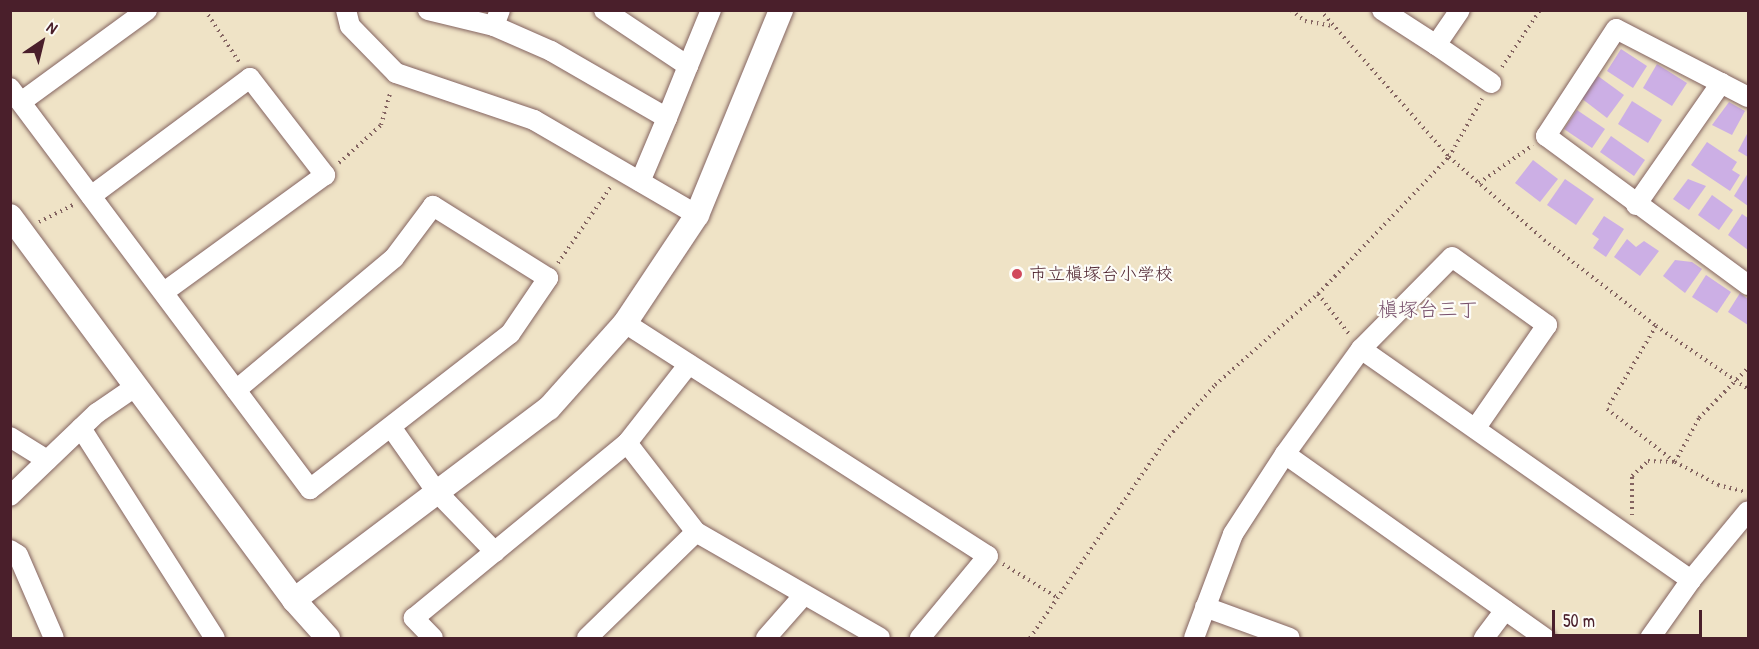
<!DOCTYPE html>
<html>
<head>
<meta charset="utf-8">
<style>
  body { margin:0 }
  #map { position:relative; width:1759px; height:649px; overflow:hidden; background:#efe3c6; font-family:"Patrick Hand","Klee One",sans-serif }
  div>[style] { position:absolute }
  .building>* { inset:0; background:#ccafe5 }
  .path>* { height:4px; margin-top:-2px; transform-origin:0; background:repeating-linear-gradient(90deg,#846461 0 1.5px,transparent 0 6px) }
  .roads { filter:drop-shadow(0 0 2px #846461) drop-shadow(0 0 2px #846461) }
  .minor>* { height:20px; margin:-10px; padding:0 10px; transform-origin:10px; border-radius:10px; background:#fff }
  .tertiary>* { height:24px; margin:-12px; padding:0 12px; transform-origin:12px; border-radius:12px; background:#fff }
  .dots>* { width:16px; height:16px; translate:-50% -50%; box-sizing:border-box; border:3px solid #fdfcf7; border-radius:50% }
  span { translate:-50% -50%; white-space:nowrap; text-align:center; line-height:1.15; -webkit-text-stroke:4.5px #fdfcf7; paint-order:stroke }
  .poi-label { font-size:18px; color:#4a1f2b }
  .left { translate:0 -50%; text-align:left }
  .neighbourhood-label { font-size:20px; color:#78516c }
  .frame { position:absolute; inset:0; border:12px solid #4a1f2b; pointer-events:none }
  .north { position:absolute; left:12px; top:12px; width:60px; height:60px; -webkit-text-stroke:4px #fdfcf7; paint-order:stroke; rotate:35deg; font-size:16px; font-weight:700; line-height:24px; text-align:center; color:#4a1f2b }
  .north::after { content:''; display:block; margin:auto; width:21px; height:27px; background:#4a1f2b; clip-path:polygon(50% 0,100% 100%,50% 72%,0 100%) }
  .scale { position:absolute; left:1552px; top:610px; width:150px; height:27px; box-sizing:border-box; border:3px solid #4a1f2b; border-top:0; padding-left:8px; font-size:18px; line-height:21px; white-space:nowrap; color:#4a1f2b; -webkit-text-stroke:4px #fdfcf7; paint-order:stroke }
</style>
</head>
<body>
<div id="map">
  <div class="building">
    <i style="clip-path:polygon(1621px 49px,1647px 66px,1633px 88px,1607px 71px)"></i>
    <i style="clip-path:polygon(1657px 64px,1687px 83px,1672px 106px,1643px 88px)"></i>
    <i style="clip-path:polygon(1598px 76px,1624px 95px,1607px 118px,1581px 98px)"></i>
    <i style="clip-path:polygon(1632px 101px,1662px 120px,1648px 143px,1618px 124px)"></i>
    <i style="clip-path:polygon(1729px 102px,1745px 111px,1732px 135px,1712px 125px)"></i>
    <i style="clip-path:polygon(1577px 110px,1605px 129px,1592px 148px,1564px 129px)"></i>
    <i style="clip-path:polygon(1748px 132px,1748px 157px,1738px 151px)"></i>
    <i style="clip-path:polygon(1611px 136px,1645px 160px,1634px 176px,1600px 152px)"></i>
    <i style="clip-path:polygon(1707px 142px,1737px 162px,1732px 170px,1740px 175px,1730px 191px,1691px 165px)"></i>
    <i style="clip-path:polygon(1533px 160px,1558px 179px,1540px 202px,1515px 183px)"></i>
    <i style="clip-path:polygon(1748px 173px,1748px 206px,1734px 196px)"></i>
    <i style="clip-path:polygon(1565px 179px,1594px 199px,1576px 225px,1547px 205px)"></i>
    <i style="clip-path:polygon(1688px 179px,1706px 186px,1689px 210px,1673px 199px)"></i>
    <i style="clip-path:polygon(1712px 195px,1733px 210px,1719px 230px,1698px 215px)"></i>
    <i style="clip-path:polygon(1742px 214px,1748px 218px,1748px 250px,1728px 235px)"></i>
    <i style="clip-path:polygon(1604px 216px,1624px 229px,1606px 257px,1593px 248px,1599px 239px,1592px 234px)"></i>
    <i style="clip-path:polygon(1627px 239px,1636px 247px,1644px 241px,1659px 251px,1640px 276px,1614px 257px)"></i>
    <i style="clip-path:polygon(1675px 260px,1692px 262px,1702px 269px,1685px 293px,1663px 276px)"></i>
    <i style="clip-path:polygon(1706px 275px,1731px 292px,1717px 313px,1692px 297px)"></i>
    <i style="clip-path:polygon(1740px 293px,1748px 299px,1748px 325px,1728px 312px)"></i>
  </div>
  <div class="path">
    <i style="left:205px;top:10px;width:62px;rotate:56.8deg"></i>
    <i style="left:1291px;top:10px;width:18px;rotate:38deg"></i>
    <i style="left:1305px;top:21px;width:27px;rotate:10deg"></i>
    <i style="left:1320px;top:10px;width:196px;rotate:48.7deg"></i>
    <i style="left:1449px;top:157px;width:126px;rotate:41.1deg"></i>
    <i style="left:1544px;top:240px;width:141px;rotate:37.5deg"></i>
    <i style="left:1656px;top:326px;width:112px;rotate:34.4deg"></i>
    <i style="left:1502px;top:67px;width:69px;rotate:-56.3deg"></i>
    <i style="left:339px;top:163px;width:57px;rotate:-42.1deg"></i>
    <i style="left:381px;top:125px;width:35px;rotate:-74deg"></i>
    <i style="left:1479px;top:183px;width:66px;rotate:-35.1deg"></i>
    <i style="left:39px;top:222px;width:40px;rotate:-26.6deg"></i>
    <i style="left:558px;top:263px;width:95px;rotate:-55.3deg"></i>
    <i style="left:1318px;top:294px;width:51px;rotate:52.2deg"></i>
    <i style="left:1656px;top:326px;width:96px;rotate:120.6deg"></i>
    <i style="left:1607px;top:409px;width:86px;rotate:37.9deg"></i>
    <i style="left:1675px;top:462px;width:49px;rotate:28.1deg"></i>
    <i style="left:1718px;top:485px;width:30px;rotate:14deg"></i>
    <i style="left:1632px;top:515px;width:39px;rotate:-90deg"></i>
    <i style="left:1632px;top:476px;width:22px;rotate:-43deg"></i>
    <i style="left:1648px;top:461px;width:27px;rotate:2deg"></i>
    <i style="left:1675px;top:462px;width:50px;rotate:-61.4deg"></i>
    <i style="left:1699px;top:418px;width:70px;rotate:-45.6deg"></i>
    <i style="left:1003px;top:564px;width:65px;rotate:31.7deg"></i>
    <i style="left:1030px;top:638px;width:239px;rotate:-55.6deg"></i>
    <i style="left:1165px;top:441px;width:75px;rotate:-48.2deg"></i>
    <i style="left:1215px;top:385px;width:137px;rotate:-41.5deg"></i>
    <i style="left:1318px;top:294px;width:190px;rotate:-46.3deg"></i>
    <i style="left:1449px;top:157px;width:67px;rotate:-60.4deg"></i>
  </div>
  <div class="roads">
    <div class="minor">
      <i style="left:346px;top:10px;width:16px;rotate:76deg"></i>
      <i style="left:350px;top:26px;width:66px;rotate:45.6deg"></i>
      <i style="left:396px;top:73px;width:146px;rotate:18.8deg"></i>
      <i style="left:534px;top:120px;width:189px;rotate:30.2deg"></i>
      <i style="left:428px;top:10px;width:68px;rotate:13.6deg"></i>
      <i style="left:500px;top:10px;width:17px;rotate:111deg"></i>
      <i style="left:494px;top:26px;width:62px;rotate:23.7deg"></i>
      <i style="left:551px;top:51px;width:134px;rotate:30deg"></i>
      <i style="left:667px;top:118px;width:69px;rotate:112.9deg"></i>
      <i style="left:604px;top:10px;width:101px;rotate:33.7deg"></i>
      <i style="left:688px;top:66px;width:61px;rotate:-67.7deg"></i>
      <i style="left:1382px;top:10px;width:64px;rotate:32.9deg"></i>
      <i style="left:1436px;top:45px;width:42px;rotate:-55.6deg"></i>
      <i style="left:1436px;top:45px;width:67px;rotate:34.6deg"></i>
      <i style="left:10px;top:88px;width:501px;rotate:53.2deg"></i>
      <i style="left:310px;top:489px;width:253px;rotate:-37.8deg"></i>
      <i style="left:510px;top:334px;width:68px;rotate:-55.8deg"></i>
      <i style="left:548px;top:278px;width:136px;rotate:-147.9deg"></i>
      <i style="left:433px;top:206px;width:65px;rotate:126.9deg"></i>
      <i style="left:394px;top:258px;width:206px;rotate:140.1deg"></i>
      <i style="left:1748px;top:97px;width:148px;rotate:-152.7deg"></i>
      <i style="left:1616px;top:29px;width:128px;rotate:123.2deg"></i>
      <i style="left:1546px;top:136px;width:251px;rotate:36.4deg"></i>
      <i style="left:21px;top:102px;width:156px;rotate:-36.1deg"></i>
      <i style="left:667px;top:118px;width:56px;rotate:-68deg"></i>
      <i style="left:91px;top:196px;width:198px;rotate:-36.6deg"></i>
      <i style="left:250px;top:78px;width:123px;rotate:52.3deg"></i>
      <i style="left:325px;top:175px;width:199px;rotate:144deg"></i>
      <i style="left:1636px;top:205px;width:149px;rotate:-55.1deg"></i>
      <i style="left:625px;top:323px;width:431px;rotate:32.7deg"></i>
      <i style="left:988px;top:556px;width:107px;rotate:129.7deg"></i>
      <i style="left:1361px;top:349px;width:403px;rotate:35deg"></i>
      <i style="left:391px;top:427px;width:78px;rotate:54.9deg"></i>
      <i style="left:436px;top:491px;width:85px;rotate:46deg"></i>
      <i style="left:81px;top:428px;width:249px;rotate:57.5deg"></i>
      <i style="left:10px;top:437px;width:44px;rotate:31.9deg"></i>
      <i style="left:627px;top:443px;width:113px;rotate:52.2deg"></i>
      <i style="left:696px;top:532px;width:212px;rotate:29.9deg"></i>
      <i style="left:1285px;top:454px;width:319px;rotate:35.3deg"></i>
      <i style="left:10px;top:496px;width:120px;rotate:-43.7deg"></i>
      <i style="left:97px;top:413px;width:46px;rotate:-34.4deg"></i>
      <i style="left:10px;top:550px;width:9px;rotate:32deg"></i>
      <i style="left:18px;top:555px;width:90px;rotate:66.6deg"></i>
      <i style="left:1205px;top:607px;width:90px;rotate:20deg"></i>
      <i style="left:433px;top:638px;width:28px;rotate:-134deg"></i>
      <i style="left:414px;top:618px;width:276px;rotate:-39.4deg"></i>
      <i style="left:627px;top:443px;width:100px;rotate:-51.9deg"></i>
      <i style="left:587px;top:638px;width:152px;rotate:-44.2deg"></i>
      <i style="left:766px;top:638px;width:56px;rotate:-48.6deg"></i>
      <i style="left:1194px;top:638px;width:111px;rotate:-69.4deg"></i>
      <i style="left:1233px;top:534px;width:95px;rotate:-57deg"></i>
      <i style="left:1285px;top:454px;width:130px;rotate:-54.1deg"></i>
      <i style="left:1361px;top:349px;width:129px;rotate:-45.3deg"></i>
      <i style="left:1452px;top:257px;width:117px;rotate:35.6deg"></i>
      <i style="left:1547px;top:325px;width:126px;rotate:124.7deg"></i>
      <i style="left:1484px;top:638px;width:35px;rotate:-53deg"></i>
      <i style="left:1650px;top:638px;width:71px;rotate:-54.7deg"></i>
      <i style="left:1691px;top:580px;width:89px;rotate:-50.4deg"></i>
    </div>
    <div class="tertiary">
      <i style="left:10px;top:216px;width:478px;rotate:53.5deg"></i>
      <i style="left:294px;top:600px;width:51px;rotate:48.2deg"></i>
      <i style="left:294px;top:600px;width:319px;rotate:-37deg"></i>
      <i style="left:549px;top:408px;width:114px;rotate:-48.2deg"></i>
      <i style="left:625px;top:323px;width:130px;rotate:-56.3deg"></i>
      <i style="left:697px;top:215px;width:222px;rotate:-67.7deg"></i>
    </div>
  </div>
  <div class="dots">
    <i style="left:1017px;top:274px;background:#d1495b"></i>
  </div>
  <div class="poi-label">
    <span class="left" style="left:1029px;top:274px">市立槇塚台小学校</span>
  </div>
  <div class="neighbourhood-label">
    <span style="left:1428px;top:308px">槇塚台三丁</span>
  </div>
  <div class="frame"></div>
  <div class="north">N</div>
  <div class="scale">50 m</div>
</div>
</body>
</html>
